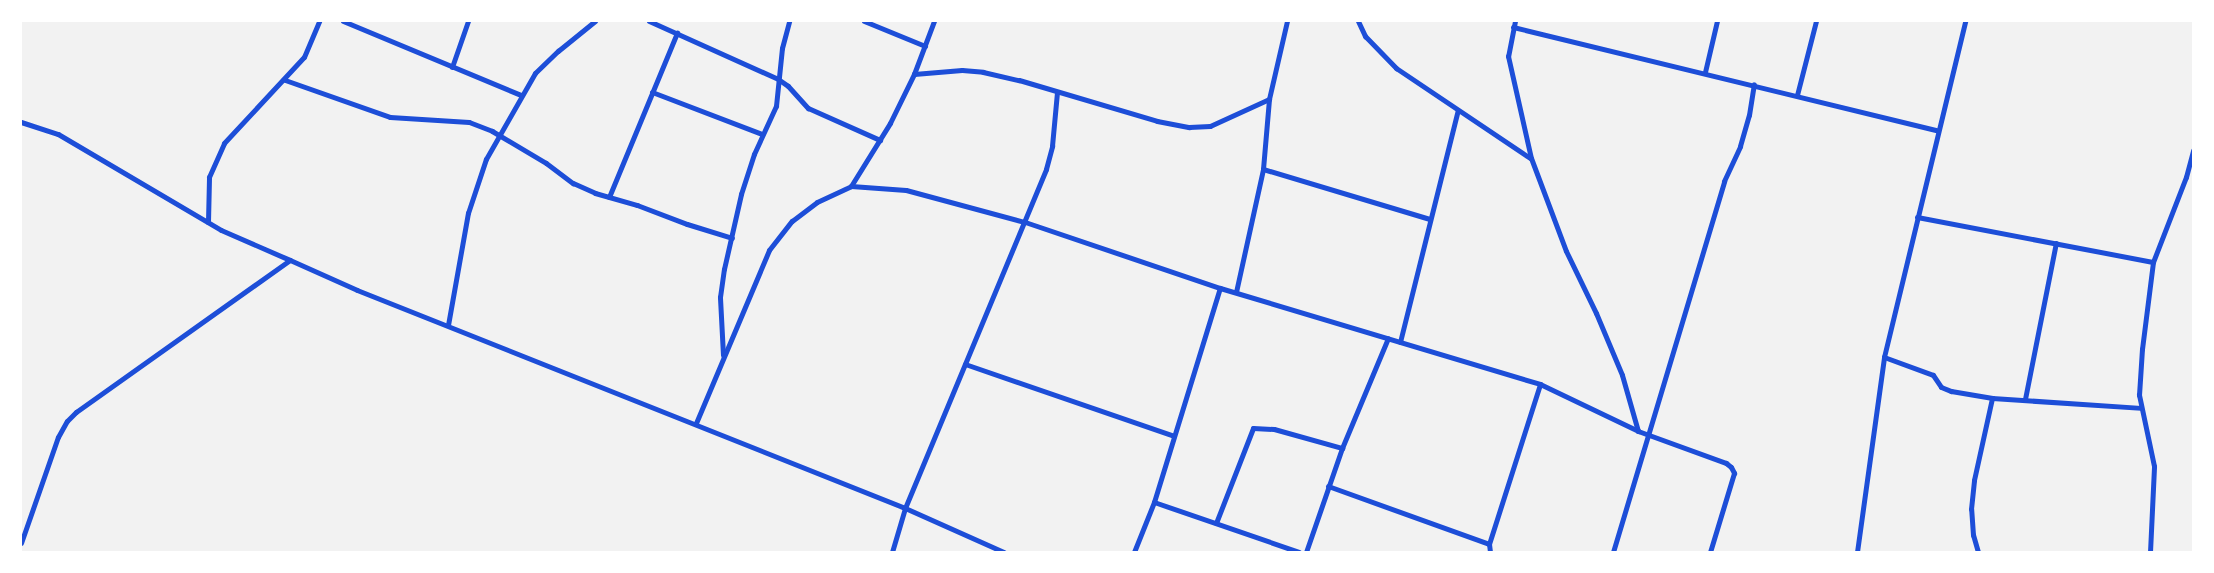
<!DOCTYPE html>
<html>
<head>
<meta charset="utf-8">
<style>
  body { margin:0 }
  #map { position:relative; width:2214px; height:573px; overflow:hidden; background:#f2f2f2; font-family:Manrope,sans-serif }
  div>[style] { position:absolute }
  .minor>* { height:5px; margin:-2.5px; padding:0 2.5px; transform-origin:2.5px; border-radius:2.5px; background:#1d4ed8 }
  span { translate:-50% -50%; white-space:nowrap; text-align:center; line-height:1.15; -webkit-text-stroke:4px #fff; paint-order:stroke }
  .frame { position:absolute; inset:0; border:22px solid #fff; pointer-events:none }
</style>
</head>
<body>
<div id="map">
  <div class="minor">
    <i style="left:343px;top:21px;width:193px;rotate:22.6deg"></i>
    <i style="left:649px;top:21px;width:141px;rotate:24.2deg"></i>
    <i style="left:778px;top:79px;width:12px;rotate:35deg"></i>
    <i style="left:788px;top:86px;width:30px;rotate:48deg"></i>
    <i style="left:808px;top:108px;width:79px;rotate:24deg"></i>
    <i style="left:864px;top:21px;width:66px;rotate:22.3deg"></i>
    <i style="left:1358px;top:21px;width:17px;rotate:65deg"></i>
    <i style="left:1365px;top:36px;width:45px;rotate:45.9deg"></i>
    <i style="left:1396px;top:68px;width:161px;rotate:33.9deg"></i>
    <i style="left:1515px;top:21px;width:36px;rotate:101deg"></i>
    <i style="left:1508px;top:56px;width:105px;rotate:77.3deg"></i>
    <i style="left:1531px;top:158px;width:99px;rotate:69.4deg"></i>
    <i style="left:1566px;top:251px;width:69px;rotate:64.2deg"></i>
    <i style="left:1596px;top:313px;width:67px;rotate:67.2deg"></i>
    <i style="left:1622px;top:375px;width:58px;rotate:74.1deg"></i>
    <i style="left:1513px;top:27px;width:436px;rotate:13.7deg"></i>
    <i style="left:452px;top:67px;width:49px;rotate:-70.8deg"></i>
    <i style="left:1705px;top:72px;width:52px;rotate:-76.8deg"></i>
    <i style="left:914px;top:74px;width:48px;rotate:-4.8deg"></i>
    <i style="left:962px;top:70px;width:21px;rotate:5deg"></i>
    <i style="left:983px;top:72px;width:37px;rotate:13deg"></i>
    <i style="left:1019px;top:80px;width:144px;rotate:16.5deg"></i>
    <i style="left:1157px;top:121px;width:33px;rotate:11deg"></i>
    <i style="left:1189px;top:127px;width:21px;rotate:-3deg"></i>
    <i style="left:1210px;top:126px;width:65px;rotate:-24.6deg"></i>
    <i style="left:285px;top:80px;width:111px;rotate:19.4deg"></i>
    <i style="left:390px;top:117px;width:79px;rotate:3.6deg"></i>
    <i style="left:469px;top:122px;width:25px;rotate:21deg"></i>
    <i style="left:492px;top:131px;width:63px;rotate:30.7deg"></i>
    <i style="left:546px;top:163px;width:34px;rotate:37deg"></i>
    <i style="left:573px;top:183px;width:24px;rotate:24deg"></i>
    <i style="left:595px;top:193px;width:44px;rotate:15.9deg"></i>
    <i style="left:637px;top:205px;width:53px;rotate:20.8deg"></i>
    <i style="left:687px;top:224px;width:47px;rotate:17.3deg"></i>
    <i style="left:652px;top:92px;width:118px;rotate:20.9deg"></i>
    <i style="left:1797px;top:95px;width:76px;rotate:-75.6deg"></i>
    <i style="left:21px;top:122px;width:39px;rotate:18deg"></i>
    <i style="left:58px;top:134px;width:189px;rotate:30.5deg"></i>
    <i style="left:221px;top:230px;width:75px;rotate:23.5deg"></i>
    <i style="left:290px;top:260px;width:73px;rotate:24.1deg"></i>
    <i style="left:357px;top:290px;width:590px;rotate:21.69deg"></i>
    <i style="left:905px;top:508px;width:108px;rotate:24deg"></i>
    <i style="left:1263px;top:169px;width:174px;rotate:16.7deg"></i>
    <i style="left:851px;top:186px;width:74px;rotate:-58.2deg"></i>
    <i style="left:890px;top:123px;width:55px;rotate:-63.9deg"></i>
    <i style="left:914px;top:74px;width:57px;rotate:-69.3deg"></i>
    <i style="left:609px;top:197px;width:178px;rotate:-67.5deg"></i>
    <i style="left:1917px;top:217px;width:240px;rotate:10.8deg"></i>
    <i style="left:208px;top:222px;width:45px;rotate:-88.7deg"></i>
    <i style="left:209px;top:177px;width:37px;rotate:-66deg"></i>
    <i style="left:224px;top:143px;width:117px;rotate:-47.1deg"></i>
    <i style="left:304px;top:57px;width:39px;rotate:-67deg"></i>
    <i style="left:1236px;top:292px;width:126px;rotate:-77.6deg"></i>
    <i style="left:1263px;top:169px;width:70px;rotate:-85.1deg"></i>
    <i style="left:1269px;top:99px;width:80px;rotate:-77deg"></i>
    <i style="left:448px;top:325px;width:114px;rotate:-79.9deg"></i>
    <i style="left:468px;top:213px;width:57px;rotate:-71.6deg"></i>
    <i style="left:486px;top:159px;width:99px;rotate:-60.3deg"></i>
    <i style="left:535px;top:73px;width:32px;rotate:-44deg"></i>
    <i style="left:558px;top:51px;width:48px;rotate:-39deg"></i>
    <i style="left:1400px;top:342px;width:239px;rotate:-76deg"></i>
    <i style="left:723px;top:355px;width:58px;rotate:-93deg"></i>
    <i style="left:720px;top:297px;width:28px;rotate:-82deg"></i>
    <i style="left:724px;top:269px;width:77px;rotate:-77.2deg"></i>
    <i style="left:741px;top:194px;width:42px;rotate:-72deg"></i>
    <i style="left:754px;top:154px;width:53px;rotate:-65.4deg"></i>
    <i style="left:776px;top:106px;width:58px;rotate:-84.1deg"></i>
    <i style="left:782px;top:48px;width:28px;rotate:-75deg"></i>
    <i style="left:1884px;top:357px;width:52px;rotate:20.2deg"></i>
    <i style="left:1933px;top:375px;width:14px;rotate:56deg"></i>
    <i style="left:1941px;top:387px;width:11px;rotate:22deg"></i>
    <i style="left:1951px;top:391px;width:42px;rotate:9.7deg"></i>
    <i style="left:1992px;top:398px;width:149px;rotate:3.8deg"></i>
    <i style="left:965px;top:364px;width:221px;rotate:19deg"></i>
    <i style="left:2025px;top:399px;width:159px;rotate:-78.8deg"></i>
    <i style="left:696px;top:423px;width:188px;rotate:-67.1deg"></i>
    <i style="left:769px;top:250px;width:37px;rotate:-52deg"></i>
    <i style="left:792px;top:221px;width:31px;rotate:-37deg"></i>
    <i style="left:817px;top:202px;width:38px;rotate:-25deg"></i>
    <i style="left:851px;top:186px;width:55px;rotate:4.2deg"></i>
    <i style="left:906px;top:190px;width:123px;rotate:15.1deg"></i>
    <i style="left:1025px;top:222px;width:206px;rotate:18.7deg"></i>
    <i style="left:1220px;top:288px;width:334px;rotate:16.7deg"></i>
    <i style="left:1540px;top:384px;width:109px;rotate:25.6deg"></i>
    <i style="left:1638px;top:431px;width:94px;rotate:20deg"></i>
    <i style="left:1726px;top:463px;width:6px;rotate:39deg"></i>
    <i style="left:1731px;top:467px;width:7px;rotate:63deg"></i>
    <i style="left:1734px;top:473px;width:83px;rotate:106.9deg"></i>
    <i style="left:1328px;top:486px;width:171px;rotate:19.8deg"></i>
    <i style="left:1154px;top:502px;width:153px;rotate:19deg"></i>
    <i style="left:1216px;top:523px;width:102px;rotate:-68.7deg"></i>
    <i style="left:1253px;top:428px;width:21px;rotate:3deg"></i>
    <i style="left:1274px;top:429px;width:71px;rotate:15.6deg"></i>
    <i style="left:21px;top:543px;width:112px;rotate:-70.8deg"></i>
    <i style="left:58px;top:437px;width:18px;rotate:-61deg"></i>
    <i style="left:67px;top:421px;width:13px;rotate:-45deg"></i>
    <i style="left:76px;top:412px;width:262px;rotate:-35.4deg"></i>
    <i style="left:892px;top:552px;width:46px;rotate:-73.5deg"></i>
    <i style="left:905px;top:508px;width:367px;rotate:-67.4deg"></i>
    <i style="left:1046px;top:169px;width:24px;rotate:-75deg"></i>
    <i style="left:1052px;top:146px;width:54px;rotate:-84.7deg"></i>
    <i style="left:1134px;top:552px;width:54px;rotate:-68.2deg"></i>
    <i style="left:1154px;top:502px;width:224px;rotate:-72.9deg"></i>
    <i style="left:1306px;top:552px;width:110px;rotate:-70.9deg"></i>
    <i style="left:1342px;top:448px;width:119px;rotate:-67.3deg"></i>
    <i style="left:1490px;top:552px;width:8px;rotate:-97deg"></i>
    <i style="left:1489px;top:544px;width:168px;rotate:-72.3deg"></i>
    <i style="left:1613px;top:552px;width:387px;rotate:-73.3deg"></i>
    <i style="left:1724px;top:181px;width:38px;rotate:-65deg"></i>
    <i style="left:1740px;top:146px;width:32px;rotate:-74deg"></i>
    <i style="left:1749px;top:115px;width:31px;rotate:-81deg"></i>
    <i style="left:1857px;top:552px;width:197px;rotate:-82.1deg"></i>
    <i style="left:1884px;top:357px;width:346px;rotate:-76.4deg"></i>
    <i style="left:1978px;top:552px;width:18px;rotate:-106deg"></i>
    <i style="left:1973px;top:535px;width:26px;rotate:-94deg"></i>
    <i style="left:1971px;top:509px;width:29px;rotate:-84deg"></i>
    <i style="left:1974px;top:480px;width:84px;rotate:-77.6deg"></i>
    <i style="left:2150px;top:552px;width:86px;rotate:-87.3deg"></i>
    <i style="left:2154px;top:466px;width:73px;rotate:-101.9deg"></i>
    <i style="left:2139px;top:395px;width:46px;rotate:-86.3deg"></i>
    <i style="left:2142px;top:349px;width:88px;rotate:-82.8deg"></i>
    <i style="left:2153px;top:262px;width:91px;rotate:-68.8deg"></i>
    <i style="left:2186px;top:177px;width:28px;rotate:-75deg"></i>
  </div>
  <div class="frame"></div>
</div>
</body>
</html>
